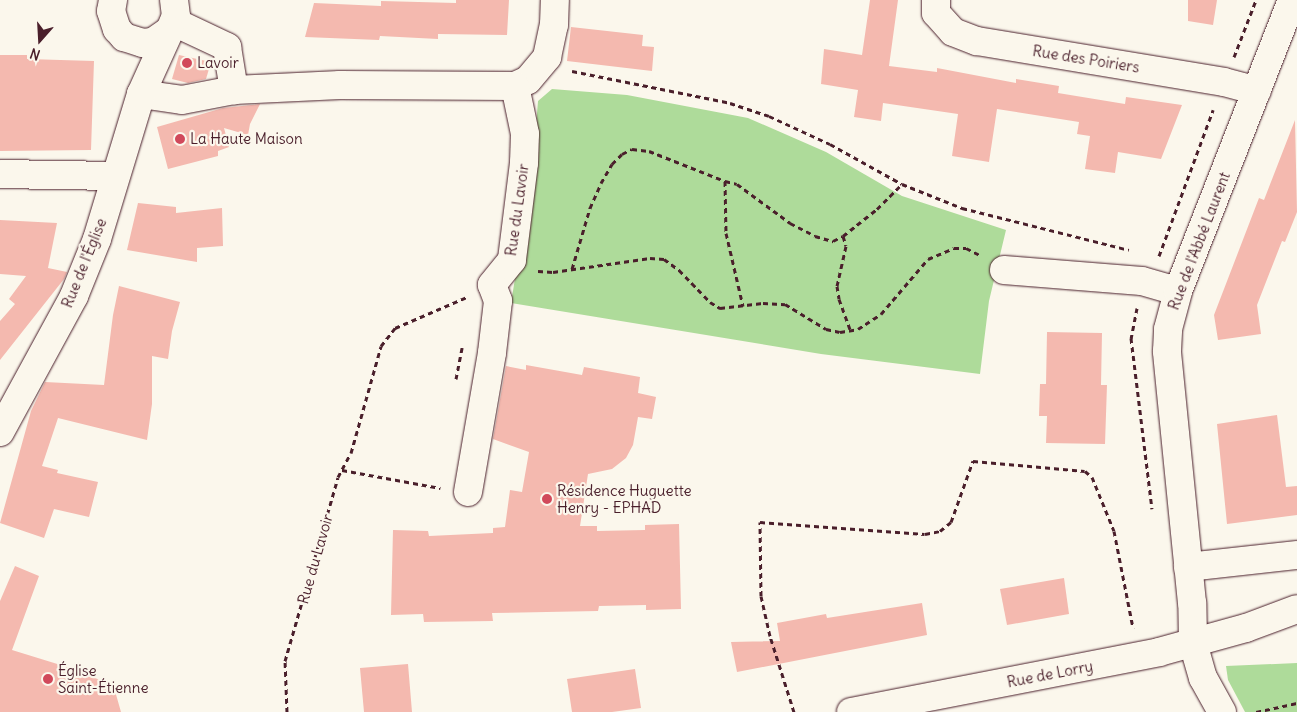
<!DOCTYPE html>
<html>
<head>
<meta charset="utf-8">
<style>
  body { margin:0 }
  #map { position:relative; width:1297px; height:712px; overflow:hidden; background:#fbf7ec; font-family:Delius,sans-serif }
  div>[style] { position:absolute }
  .green>* { inset:0; background:#aedb9a }
  .building>* { inset:0; background:#f4b9af }
  .path>* { height:3px; margin-top:-1.5px; transform-origin:0; background:repeating-linear-gradient(90deg,#4a1f2b 0 5px,transparent 0 9px) }
  .roads { filter:drop-shadow(0 0 1px #4a1f2b) drop-shadow(0 0 1px #4a1f2b) }
  .minor>* { height:28px; margin:-14px; padding:0 14px; transform-origin:14px; border-radius:14px; background:#fbf7ec }
  .dots>* { width:14px; height:14px; translate:-50% -50%; box-sizing:border-box; border:2px solid #fbf7ec; border-radius:50% }
  span { translate:-50% -50%; white-space:nowrap; text-align:center; line-height:1.15; -webkit-text-stroke:4.5px #fbf7ec; paint-order:stroke }
  .street-label { font-size:15px; color:#4a1f2b }
  .poi-label { font-size:15px; color:#4a1f2b }
  .left { translate:0 -50%; text-align:left }
  .north { position:absolute; left:15px; top:15px; width:50px; height:50px; -webkit-text-stroke:4px #fbf7ec; paint-order:stroke; rotate:199deg; font-size:14px; font-weight:700; line-height:20px; text-align:center; color:#4a1f2b }
  .north::after { content:''; display:block; margin:auto; width:18px; height:22px; background:#4a1f2b; clip-path:polygon(50% 0,100% 100%,50% 72%,0 100%) }
</style>
</head>
<body>
<div id="map">
  <div class="green">
    <i style="clip-path:polygon(552px 89px,627px 95px,748px 118px,826px 152px,902px 196px,1006px 230px,989px 301px,980px 374px,821px 354px,511px 303px,532px 175px,538px 101px)"></i>
    <i style="clip-path:polygon(1297px 663px,1297px 712px,1245px 712px,1228px 680px,1226px 666px)"></i>
  </div>
  <div class="building">
    <i style="clip-path:polygon(456px 0,509px 0,507px 35px,438px 34px,438px 39px,380px 36px,379px 40px,305px 37px,314px 3px,381px 6px,381px 1px,456px 3px)"></i>
    <i style="clip-path:polygon(870px 0,898px 0,889px 66px,937px 72px,937px 68px,1016px 83px,1016px 79px,1059px 86px,1058px 93px,1125px 104px,1126px 97px,1182px 105px,1161px 159px,1118px 152px,1115px 173px,1085px 169px,1090px 136px,1077px 134px,1079px 122px,997px 109px,989px 162px,952px 156px,958px 114px,883px 103px,881px 121px,854px 117px,858px 90px,821px 84px,824px 49px,862px 55px)"></i>
    <i style="clip-path:polygon(1188px 0,1217px 0,1213px 25px,1188px 21px)"></i>
    <i style="clip-path:polygon(571px 27px,643px 35px,642px 46px,654px 47px,652px 71px,567px 61px)"></i>
    <i style="clip-path:polygon(0 55px,27px 55px,27px 59px,94px 61px,91px 150px,0 151px)"></i>
    <i style="clip-path:polygon(179px 55px,211px 62px,206px 79px,188px 83px,172px 79px)"></i>
    <i style="clip-path:polygon(260px 104px,250px 124px,248px 135px,224px 128px,229px 147px,218px 151px,218px 156px,168px 169px,157px 127px,223px 108px)"></i>
    <i style="clip-path:polygon(1295px 120px,1297px 212px,1285px 242px,1282px 241px,1257px 305px,1261px 334px,1218px 340px,1214px 315px,1259px 198px,1264px 200px)"></i>
    <i style="clip-path:polygon(138px 203px,176px 207px,176px 213px,222px 208px,223px 246px,197px 248px,197px 262px,127px 250px)"></i>
    <i style="clip-path:polygon(0 220px,57px 223px,48px 268px,67px 272px,64px 279px,0 360px,0 321px,15px 304px,9px 299px,26px 276px,0 274px)"></i>
    <i style="clip-path:polygon(119px 286px,180px 302px,172px 331px,168px 359px,152px 356px,152px 404px,147px 440px,58px 418px,42px 466px,58px 470px,57px 473px,98px 482px,89px 517px,54px 509px,44px 538px,0 523px,31px 411px,45px 382px,104px 385px,113px 315px)"></i>
    <i style="clip-path:polygon(1047px 332px,1102px 333px,1101px 385px,1107px 385px,1105px 444px,1046px 443px,1047px 416px,1039px 416px,1040px 384px,1046px 384px)"></i>
    <i style="clip-path:polygon(526px 365px,582px 375px,584px 367px,640px 377px,638px 393px,656px 397px,652px 419px,638px 417px,633px 445px,626px 458px,612px 469px,588px 474px,580px 526px,597px 526px,597px 531px,645px 530px,645px 525px,679px 524px,681px 609px,646px 610px,646px 605px,599px 606px,598px 611px,492px 613px,493px 621px,424px 622px,423px 614px,391px 615px,393px 530px,428px 531px,429px 536px,493px 533px,493px 528px,505px 527px,510px 490px,522px 492px,529px 452px,493px 439px,506px 366px,526px 370px)"></i>
    <i style="clip-path:polygon(1277px 415px,1286px 487px,1297px 486px,1297px 515px,1227px 524px,1217px 424px)"></i>
    <i style="clip-path:polygon(15px 566px,39px 576px,12px 650px,80px 671px,79px 673px,113px 684px,121px 712px,0 712px,0 601px)"></i>
    <i style="clip-path:polygon(1064px 578px,1069px 614px,1007px 625px,1000px 589px)"></i>
    <i style="clip-path:polygon(922px 603px,927px 635px,737px 672px,731px 642px,780px 641px,777px 623px,826px 614px,827px 618px)"></i>
    <i style="clip-path:polygon(408px 664px,412px 712px,364px 712px,360px 668px)"></i>
    <i style="clip-path:polygon(635px 669px,641px 708px,612px 712px,572px 712px,567px 679px)"></i>
  </div>
  <div class="path">
    <i style="left:1234px;top:57px;width:61px;rotate:-68.9deg"></i>
    <i style="left:572px;top:71px;width:161px;rotate:11.4deg"></i>
    <i style="left:730px;top:103px;width:41px;rotate:18.4deg"></i>
    <i style="left:769px;top:116px;width:67px;rotate:24.7deg"></i>
    <i style="left:830px;top:144px;width:82px;rotate:29.1deg"></i>
    <i style="left:902px;top:184px;width:65px;rotate:21.8deg"></i>
    <i style="left:962px;top:208px;width:172px;rotate:14.1deg"></i>
    <i style="left:725px;top:181px;width:52px;rotate:88.9deg"></i>
    <i style="left:726px;top:233px;width:75px;rotate:76.9deg"></i>
    <i style="left:843px;top:236px;width:10px;rotate:73deg"></i>
    <i style="left:846px;top:246px;width:41px;rotate:102.7deg"></i>
    <i style="left:837px;top:286px;width:13px;rotate:81deg"></i>
    <i style="left:839px;top:299px;width:33px;rotate:70deg"></i>
    <i style="left:1159px;top:256px;width:156px;rotate:-69.7deg"></i>
    <i style="left:572px;top:269px;width:64px;rotate:-73.6deg"></i>
    <i style="left:590px;top:208px;width:27px;rotate:-66deg"></i>
    <i style="left:601px;top:183px;width:22px;rotate:-60deg"></i>
    <i style="left:612px;top:164px;width:14px;rotate:-45deg"></i>
    <i style="left:622px;top:154px;width:11px;rotate:-27deg"></i>
    <i style="left:632px;top:149px;width:17px;rotate:7deg"></i>
    <i style="left:649px;top:151px;width:82px;rotate:21.5deg"></i>
    <i style="left:725px;top:181px;width:12px;rotate:14deg"></i>
    <i style="left:737px;top:184px;width:66px;rotate:36.3deg"></i>
    <i style="left:790px;top:223px;width:28px;rotate:27deg"></i>
    <i style="left:815px;top:236px;width:19px;rotate:16deg"></i>
    <i style="left:833px;top:241px;width:11px;rotate:-27deg"></i>
    <i style="left:843px;top:236px;width:43px;rotate:-38.5deg"></i>
    <i style="left:877px;top:209px;width:35px;rotate:-45deg"></i>
    <i style="left:538px;top:271px;width:15px;rotate:4deg"></i>
    <i style="left:553px;top:272px;width:98px;rotate:-8.2deg"></i>
    <i style="left:650px;top:258px;width:14px;rotate:4deg"></i>
    <i style="left:664px;top:259px;width:19px;rotate:36deg"></i>
    <i style="left:679px;top:270px;width:45px;rotate:45.9deg"></i>
    <i style="left:710px;top:302px;width:12px;rotate:31deg"></i>
    <i style="left:720px;top:308px;width:43px;rotate:-6.6deg"></i>
    <i style="left:763px;top:303px;width:22px;rotate:3deg"></i>
    <i style="left:785px;top:304px;width:48px;rotate:31.4deg"></i>
    <i style="left:826px;top:329px;width:14px;rotate:12deg"></i>
    <i style="left:840px;top:332px;width:18px;rotate:-9deg"></i>
    <i style="left:858px;top:329px;width:27px;rotate:-33deg"></i>
    <i style="left:881px;top:314px;width:72px;rotate:-49.5deg"></i>
    <i style="left:928px;top:259px;width:28px;rotate:-23deg"></i>
    <i style="left:954px;top:248px;width:12px"></i>
    <i style="left:966px;top:248px;width:16px;rotate:27deg"></i>
    <i style="left:1137px;top:308px;width:31px;rotate:101deg"></i>
    <i style="left:1131px;top:338px;width:172px;rotate:83deg"></i>
    <i style="left:456px;top:379px;width:32px;rotate:-79deg"></i>
    <i style="left:342px;top:470px;width:100px;rotate:10.4deg"></i>
    <i style="left:287px;top:712px;width:51px;rotate:-92.2deg"></i>
    <i style="left:285px;top:661px;width:191px;rotate:-73.9deg"></i>
    <i style="left:338px;top:477px;width:27px;rotate:-62deg"></i>
    <i style="left:351px;top:453px;width:111px;rotate:-74.3deg"></i>
    <i style="left:381px;top:346px;width:23px;rotate:-52deg"></i>
    <i style="left:395px;top:328px;width:78px;rotate:-23.3deg"></i>
    <i style="left:794px;top:712px;width:80px;rotate:-107.5deg"></i>
    <i style="left:770px;top:636px;width:41px;rotate:-102.7deg"></i>
    <i style="left:761px;top:596px;width:74px;rotate:-90.8deg"></i>
    <i style="left:760px;top:522px;width:165px;rotate:4.2deg"></i>
    <i style="left:925px;top:534px;width:15px;rotate:-11deg"></i>
    <i style="left:940px;top:531px;width:14px;rotate:-39deg"></i>
    <i style="left:951px;top:522px;width:65px;rotate:-70.2deg"></i>
    <i style="left:973px;top:461px;width:112px;rotate:5.1deg"></i>
    <i style="left:1085px;top:471px;width:9px;rotate:41deg"></i>
    <i style="left:1092px;top:477px;width:58px;rotate:67.8deg"></i>
    <i style="left:1114px;top:531px;width:99px;rotate:78.9deg"></i>
    <i style="left:1256px;top:712px;width:42px;rotate:-12.4deg"></i>
  </div>
  <div class="roads">
    <div class="minor">
      <i style="left:113px;top:0;width:11px;rotate:100deg"></i>
      <i style="left:111px;top:11px;width:19px;rotate:72deg"></i>
      <i style="left:117px;top:29px;width:11px;rotate:49deg"></i>
      <i style="left:124px;top:37px;width:20px;rotate:18deg"></i>
      <i style="left:143px;top:43px;width:10px;rotate:-6deg"></i>
      <i style="left:153px;top:42px;width:21px;rotate:-35deg"></i>
      <i style="left:170px;top:30px;width:15px;rotate:-67deg"></i>
      <i style="left:176px;top:16px;width:16px;rotate:-97deg"></i>
      <i style="left:936px;top:0;width:13px;rotate:90deg"></i>
      <i style="left:936px;top:13px;width:25px;rotate:48deg"></i>
      <i style="left:953px;top:32px;width:26px;rotate:21deg"></i>
      <i style="left:977px;top:41px;width:250px;rotate:9.4deg"></i>
      <i style="left:1224px;top:82px;width:34px;rotate:15deg"></i>
      <i style="left:174px;top:22px;width:59px;rotate:25.3deg"></i>
      <i style="left:227px;top:47px;width:44px;rotate:80.8deg"></i>
      <i style="left:515px;top:86px;width:14px;rotate:-25deg"></i>
      <i style="left:528px;top:80px;width:30px;rotate:-50deg"></i>
      <i style="left:547px;top:57px;width:33px;rotate:-78deg"></i>
      <i style="left:554px;top:25px;width:25px;rotate:-88deg"></i>
      <i style="left:141px;top:94px;width:41px;rotate:8.3deg"></i>
      <i style="left:182px;top:100px;width:53px;rotate:-10.9deg"></i>
      <i style="left:234px;top:90px;width:106px;rotate:-2.7deg"></i>
      <i style="left:340px;top:85px;width:175px;rotate:0.3deg"></i>
      <i style="left:515px;top:86px;width:49px;rotate:78.2deg"></i>
      <i style="left:525px;top:134px;width:29px;rotate:92deg"></i>
      <i style="left:524px;top:163px;width:98px;rotate:97.1deg"></i>
      <i style="left:512px;top:260px;width:32px;rotate:129deg"></i>
      <i style="left:492px;top:285px;width:17px;rotate:69deg"></i>
      <i style="left:498px;top:301px;width:52px;rotate:96.6deg"></i>
      <i style="left:492px;top:353px;width:141px;rotate:99.8deg"></i>
      <i style="left:0;top:174px;width:115px;rotate:1deg"></i>
      <i style="left:1004px;top:270px;width:138px;rotate:4.6deg"></i>
      <i style="left:1142px;top:281px;width:37px;rotate:16deg"></i>
      <i style="left:0;top:432px;width:155px;rotate:-61.4deg"></i>
      <i style="left:74px;top:296px;width:61px;rotate:-68deg"></i>
      <i style="left:97px;top:239px;width:152px;rotate:-73.1deg"></i>
      <i style="left:141px;top:94px;width:70px;rotate:-65.6deg"></i>
      <i style="left:1188px;top:567px;width:110px;rotate:-6.3deg"></i>
      <i style="left:851px;top:712px;width:314px;rotate:-11deg"></i>
      <i style="left:1159px;top:652px;width:90px;rotate:-15.4deg"></i>
      <i style="left:1246px;top:628px;width:54px;rotate:-20.4deg"></i>
      <i style="left:1222px;top:712px;width:39px;rotate:-119deg"></i>
      <i style="left:1203px;top:678px;width:37px;rotate:-106deg"></i>
      <i style="left:1193px;top:642px;width:39px;rotate:-91deg"></i>
      <i style="left:1192px;top:603px;width:253px;rotate:-95.7deg"></i>
      <i style="left:1167px;top:351px;width:22px;rotate:-87deg"></i>
      <i style="left:1168px;top:329px;width:39px;rotate:-75deg"></i>
      <i style="left:1178px;top:291px;width:313px;rotate:-68.6deg"></i>
    </div>
  </div>
  <div class="dots">
    <i style="left:187px;top:63px;background:#d1495b"></i>
    <i style="left:180px;top:139px;background:#d1495b"></i>
    <i style="left:547px;top:499px;background:#d1495b"></i>
    <i style="left:48px;top:679px;background:#d1495b"></i>
  </div>
  <div class="street-label">
    <span style="left:1086px;top:59px;rotate:9deg">Rue des Poiriers</span>
    <span style="left:517px;top:210px;rotate:-82deg">Rue du Lavoir</span>
    <span style="left:1199px;top:241px;rotate:-69deg">Rue de l'Abbé Laurent</span>
    <span style="left:84px;top:263px;rotate:-68deg">Rue de l'Église</span>
    <span style="left:315px;top:559px;rotate:-74deg">Rue du Lavoir</span>
    <span style="left:1050px;top:674px;rotate:-11deg">Rue de Lorry</span>
  </div>
  <div class="poi-label">
    <span class="left" style="left:197px;top:63px">Lavoir</span>
    <span class="left" style="left:190px;top:139px">La Haute Maison</span>
    <span class="left" style="left:557px;top:499px">Résidence Huguette<br>Henry - EPHAD</span>
    <span class="left" style="left:58px;top:679px">Église<br>Saint-Étienne</span>
  </div>
  <div class="north">N</div>
</div>
</body>
</html>
